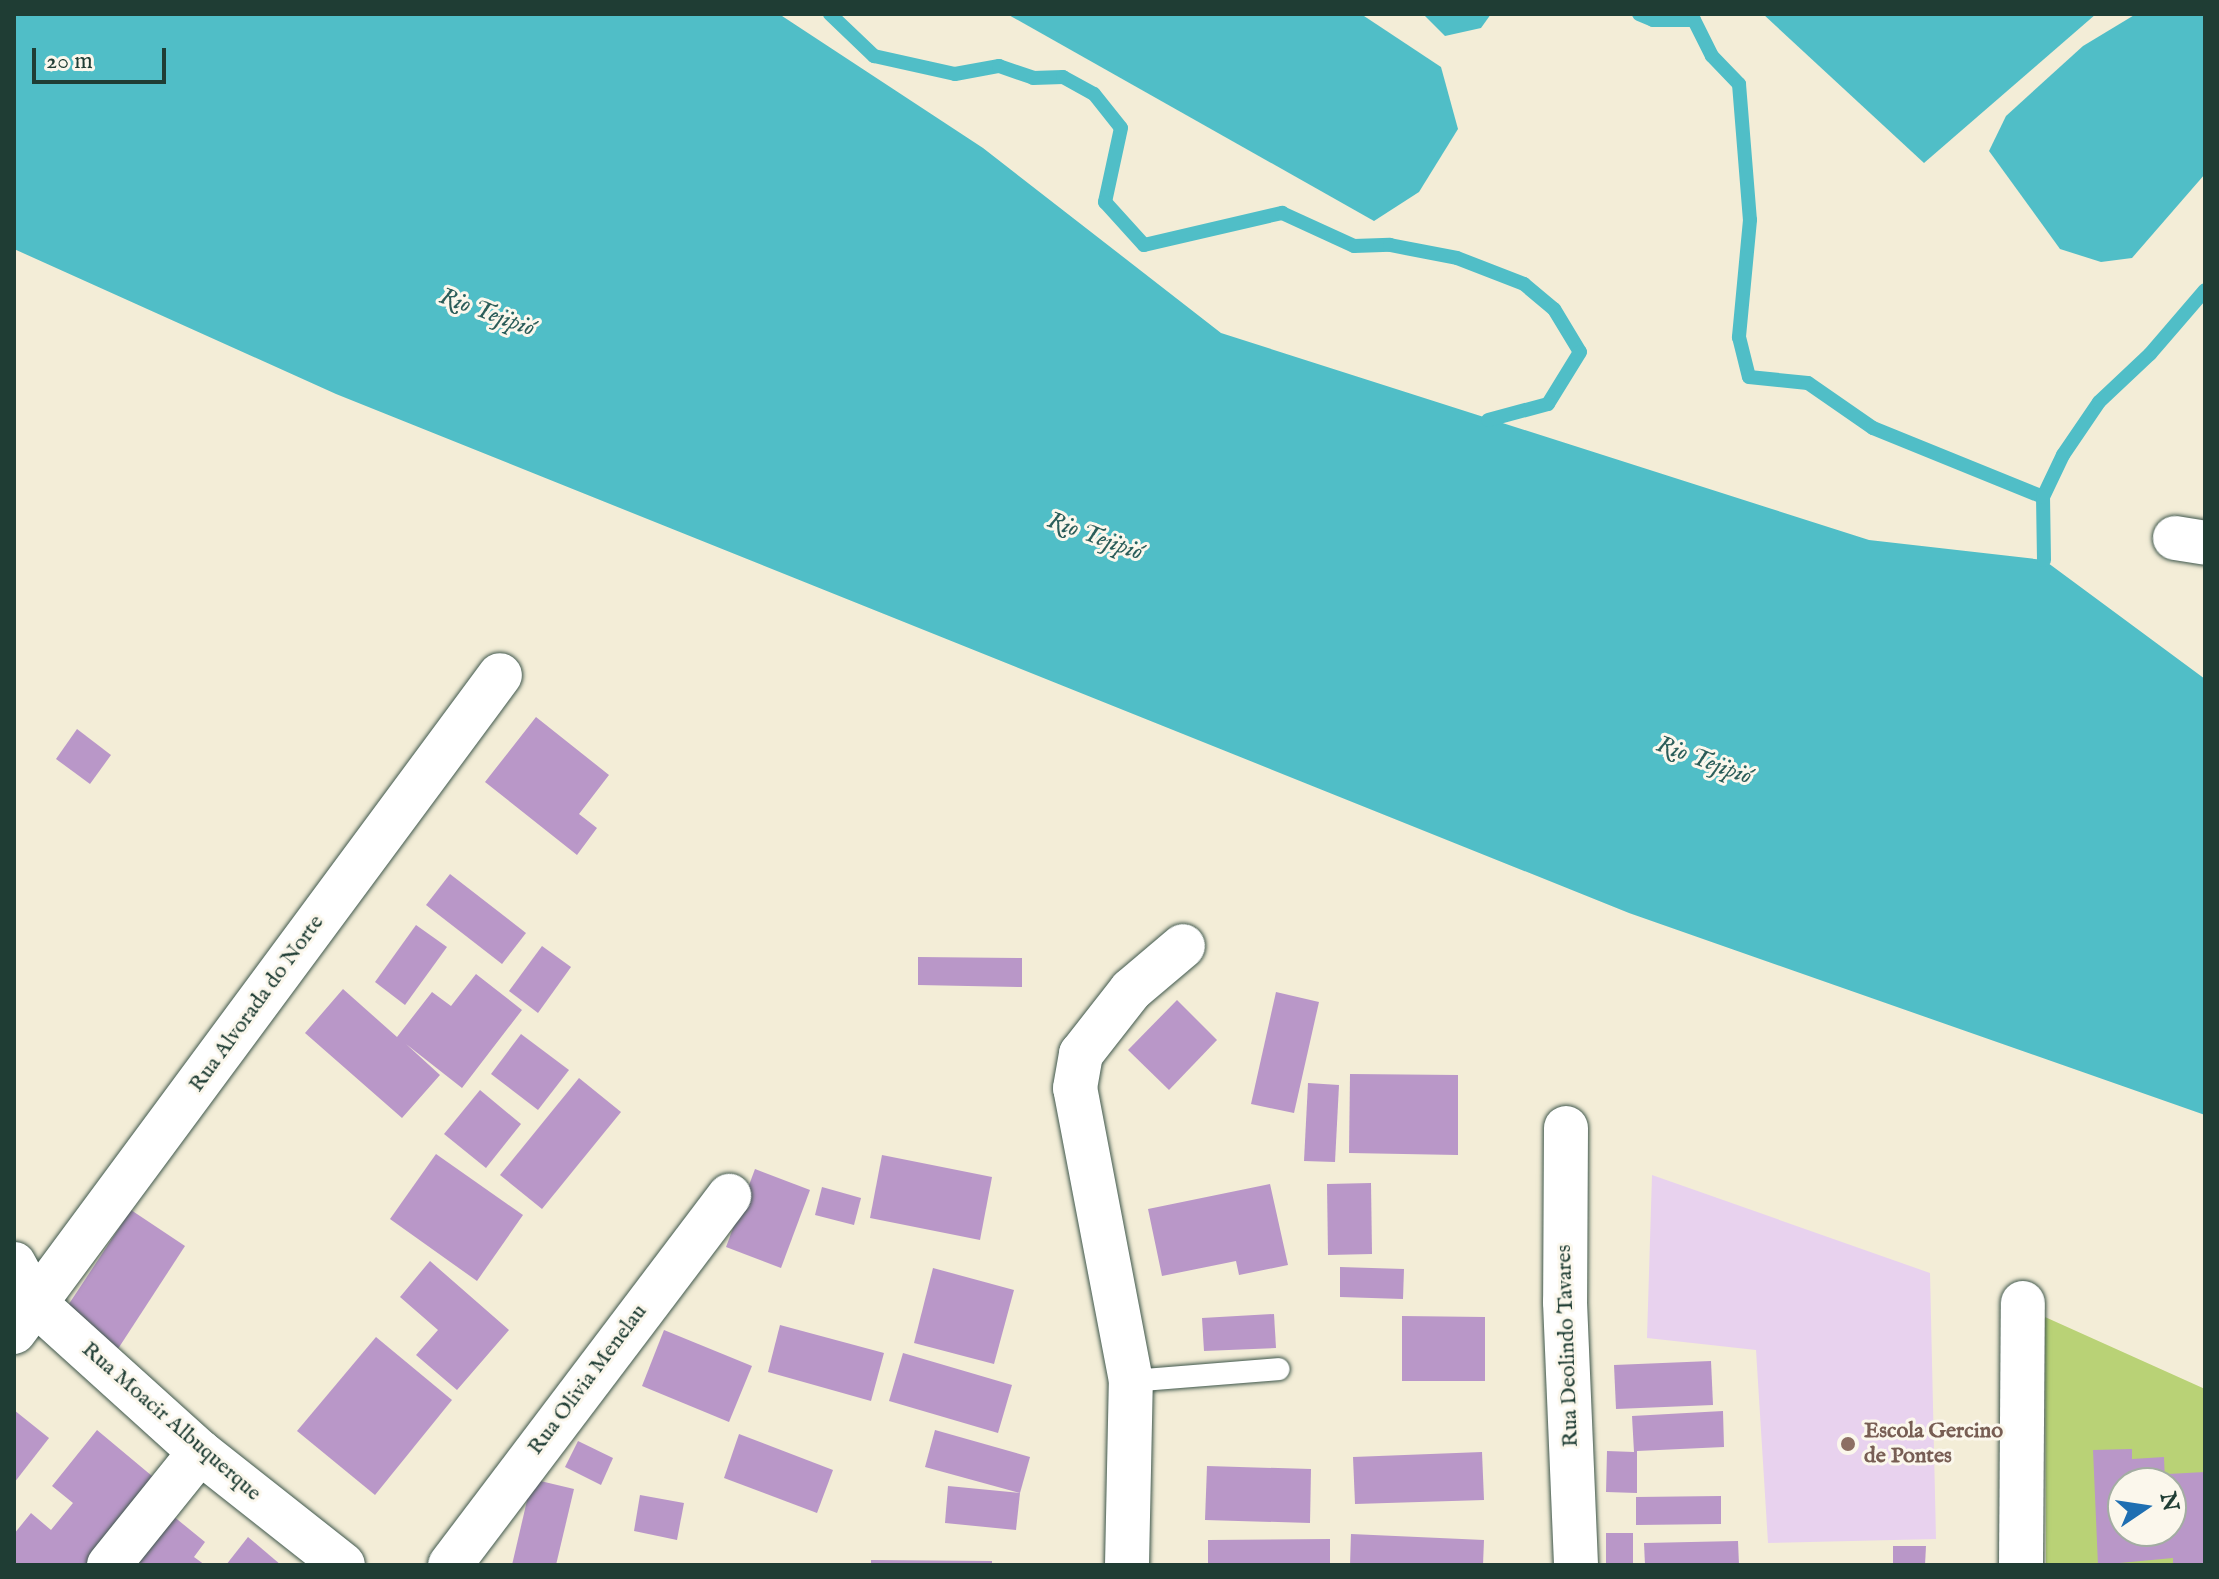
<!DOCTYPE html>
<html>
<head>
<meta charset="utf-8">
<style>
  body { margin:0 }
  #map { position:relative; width:2219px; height:1579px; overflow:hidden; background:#f3edd7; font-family:"IM FELL English",serif }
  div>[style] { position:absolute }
  .built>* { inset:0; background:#e8d2ee }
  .green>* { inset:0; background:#b9d276 }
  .water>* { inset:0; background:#50bec7 }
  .stream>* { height:14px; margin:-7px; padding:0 7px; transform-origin:7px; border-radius:7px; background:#50bec7 }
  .building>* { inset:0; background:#b997c8 }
  .roads { filter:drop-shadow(0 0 2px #3f574c) drop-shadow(0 0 2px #3f574c) }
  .lane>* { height:22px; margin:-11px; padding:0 11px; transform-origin:11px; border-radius:11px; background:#fff }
  .street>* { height:44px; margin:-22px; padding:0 22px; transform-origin:22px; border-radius:22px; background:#fff }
  .dots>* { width:22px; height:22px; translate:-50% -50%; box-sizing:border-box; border:4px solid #fbf7ec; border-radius:50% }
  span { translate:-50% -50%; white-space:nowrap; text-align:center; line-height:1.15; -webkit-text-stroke:6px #fbf7ec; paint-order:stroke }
  .street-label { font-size:22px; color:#1f3d34 }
  .education-label { font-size:22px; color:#785e54; font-weight:700 }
  .left { translate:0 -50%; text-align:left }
  .water-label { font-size:24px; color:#2b5d59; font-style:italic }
  .frame { position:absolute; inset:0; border:16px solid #1f3d34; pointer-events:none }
  .north { position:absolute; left:2107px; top:1467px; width:80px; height:80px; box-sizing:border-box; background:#fbf7ec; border:2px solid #a3ada2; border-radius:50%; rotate:77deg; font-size:22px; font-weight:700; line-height:32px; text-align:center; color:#1f3d34 }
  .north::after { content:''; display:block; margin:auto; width:28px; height:36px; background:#1f6fb2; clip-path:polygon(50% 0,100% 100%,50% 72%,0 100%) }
  .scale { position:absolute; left:32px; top:48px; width:134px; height:36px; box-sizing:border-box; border:4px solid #1f3d34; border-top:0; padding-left:10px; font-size:24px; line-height:28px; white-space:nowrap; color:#1f3d34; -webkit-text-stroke:6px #fbf7ec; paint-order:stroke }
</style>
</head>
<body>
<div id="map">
  <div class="built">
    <i style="clip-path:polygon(1652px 1175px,1930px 1273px,1936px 1539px,1768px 1543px,1756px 1350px,1647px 1338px)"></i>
  </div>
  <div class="green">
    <i style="clip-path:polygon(evenodd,2045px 1317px,2205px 1389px,2205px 1565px,2046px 1565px,2045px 1317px,2123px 1483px,2171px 1483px,2171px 1531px,2123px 1531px,2123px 1483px)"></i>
  </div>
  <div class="water">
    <i style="clip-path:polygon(14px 14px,779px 14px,983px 148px,1221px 333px,1869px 540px,2044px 560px,2205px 679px,2205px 1115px,1629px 913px,336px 394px,14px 249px)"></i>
    <i style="clip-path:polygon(1007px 14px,1361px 14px,1441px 67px,1458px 129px,1419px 192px,1374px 221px)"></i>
    <i style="clip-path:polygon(1423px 14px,1491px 14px,1481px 28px,1445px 36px)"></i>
    <i style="clip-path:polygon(1763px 14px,2096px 14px,1924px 163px)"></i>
    <i style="clip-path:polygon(2136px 14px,2205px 14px,2205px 174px,2132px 258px,2101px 262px,2060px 249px,1989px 151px,2006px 116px,2083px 46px)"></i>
  </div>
  <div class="stream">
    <i style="left:830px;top:14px;width:61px;rotate:43.7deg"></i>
    <i style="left:874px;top:56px;width:83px;rotate:12.5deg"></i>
    <i style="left:955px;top:74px;width:45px;rotate:-10.3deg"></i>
    <i style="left:999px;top:66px;width:36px;rotate:19deg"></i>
    <i style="left:1033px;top:78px;width:30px;rotate:-2deg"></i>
    <i style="left:1063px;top:77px;width:35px;rotate:29deg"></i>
    <i style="left:1094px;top:94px;width:43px;rotate:51.5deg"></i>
    <i style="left:1121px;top:128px;width:76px;rotate:102.2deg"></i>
    <i style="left:1105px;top:202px;width:58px;rotate:47.8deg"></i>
    <i style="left:1144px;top:245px;width:142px;rotate:-13.1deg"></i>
    <i style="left:1282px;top:213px;width:79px;rotate:24.6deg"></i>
    <i style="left:1354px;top:246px;width:36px;rotate:-2deg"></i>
    <i style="left:1390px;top:245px;width:68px;rotate:11deg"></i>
    <i style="left:1457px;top:258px;width:72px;rotate:21.2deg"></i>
    <i style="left:1524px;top:284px;width:39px;rotate:40deg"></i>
    <i style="left:1554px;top:309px;width:50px;rotate:58.8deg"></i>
    <i style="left:1580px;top:352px;width:61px;rotate:121.6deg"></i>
    <i style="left:1548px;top:404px;width:62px;rotate:165.1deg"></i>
    <i style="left:1639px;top:14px;width:15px;rotate:23deg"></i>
    <i style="left:1653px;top:20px;width:41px"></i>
    <i style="left:1694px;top:20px;width:40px;rotate:63.4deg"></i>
    <i style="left:1712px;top:56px;width:39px;rotate:46deg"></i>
    <i style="left:1739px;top:84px;width:136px;rotate:85.4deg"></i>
    <i style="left:1750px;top:220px;width:118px;rotate:95.4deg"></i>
    <i style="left:1739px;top:337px;width:41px;rotate:76deg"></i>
    <i style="left:1749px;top:377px;width:59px;rotate:5.8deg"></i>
    <i style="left:1808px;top:383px;width:79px;rotate:34.7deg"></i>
    <i style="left:1873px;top:428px;width:183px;rotate:22.1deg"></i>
    <i style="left:2044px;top:560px;width:63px;rotate:-90.9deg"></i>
    <i style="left:2043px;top:497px;width:47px;rotate:-64.5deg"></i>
    <i style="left:2063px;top:455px;width:64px;rotate:-55.8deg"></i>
    <i style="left:2099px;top:402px;width:70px;rotate:-43.3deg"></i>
    <i style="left:2150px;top:354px;width:84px;rotate:-49.3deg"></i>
  </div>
  <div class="building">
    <i style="clip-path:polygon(536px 717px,609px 775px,579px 814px,597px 828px,577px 855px,485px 782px)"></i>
    <i style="clip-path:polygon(77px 729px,111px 755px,90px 784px,56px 759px)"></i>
    <i style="clip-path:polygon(450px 874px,526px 933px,502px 964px,426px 905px)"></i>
    <i style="clip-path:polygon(416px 925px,447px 947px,405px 1005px,375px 982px)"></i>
    <i style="clip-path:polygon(542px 946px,571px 967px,538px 1013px,509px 991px)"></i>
    <i style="clip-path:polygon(918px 957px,1022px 958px,1022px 987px,918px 985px)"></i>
    <i style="clip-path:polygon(476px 974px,522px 1010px,462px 1088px,406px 1044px,440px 1075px,402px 1118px,305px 1033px,343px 989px,397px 1037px,432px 992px,451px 1006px)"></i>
    <i style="clip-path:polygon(1276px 992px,1319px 1002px,1294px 1113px,1251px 1104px)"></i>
    <i style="clip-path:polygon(1177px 1000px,1217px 1040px,1169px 1090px,1128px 1050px)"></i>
    <i style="clip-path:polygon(521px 1034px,569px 1070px,538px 1110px,491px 1074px)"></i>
    <i style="clip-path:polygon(1350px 1074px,1458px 1075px,1458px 1155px,1349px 1153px)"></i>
    <i style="clip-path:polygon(579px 1078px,621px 1112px,542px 1209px,500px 1175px)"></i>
    <i style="clip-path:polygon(1308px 1083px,1339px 1085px,1335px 1162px,1304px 1161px)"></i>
    <i style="clip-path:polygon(480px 1090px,521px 1124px,486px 1168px,444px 1134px)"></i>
    <i style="clip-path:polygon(436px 1154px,523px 1215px,477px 1281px,390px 1219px)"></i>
    <i style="clip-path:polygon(882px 1155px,992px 1177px,980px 1240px,870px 1218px)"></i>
    <i style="clip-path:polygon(755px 1169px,810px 1190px,781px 1268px,726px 1247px)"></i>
    <i style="clip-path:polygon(1371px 1183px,1372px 1254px,1328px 1255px,1327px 1184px)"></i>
    <i style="clip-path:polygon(1270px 1184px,1288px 1265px,1239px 1275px,1236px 1261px,1162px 1276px,1148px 1209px)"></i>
    <i style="clip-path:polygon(822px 1187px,861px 1198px,854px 1225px,815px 1215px)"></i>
    <i style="clip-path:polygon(131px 1210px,185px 1246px,114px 1355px,59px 1319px)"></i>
    <i style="clip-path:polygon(430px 1261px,509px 1330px,457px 1390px,416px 1355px,438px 1330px,400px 1297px)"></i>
    <i style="clip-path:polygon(1340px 1267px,1404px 1269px,1403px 1299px,1340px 1297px)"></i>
    <i style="clip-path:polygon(933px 1268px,1014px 1290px,994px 1364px,914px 1343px)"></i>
    <i style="clip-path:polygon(1274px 1314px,1276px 1348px,1204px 1351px,1202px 1318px)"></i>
    <i style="clip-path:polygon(1402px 1316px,1485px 1317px,1485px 1381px,1402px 1381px)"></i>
    <i style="clip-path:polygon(780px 1325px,884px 1353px,871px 1401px,768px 1372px)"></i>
    <i style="clip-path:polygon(664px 1330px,752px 1366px,729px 1422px,642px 1386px)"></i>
    <i style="clip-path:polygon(376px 1337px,452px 1400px,375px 1495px,297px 1431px)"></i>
    <i style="clip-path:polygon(903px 1353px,1012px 1385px,998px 1433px,889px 1401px)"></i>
    <i style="clip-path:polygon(1711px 1361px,1713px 1405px,1616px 1409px,1614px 1365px)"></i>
    <i style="clip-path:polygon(14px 1410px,49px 1438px,14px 1483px)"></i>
    <i style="clip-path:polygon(1723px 1411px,1724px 1447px,1637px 1451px,1637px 1493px,1606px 1492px,1607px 1451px,1634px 1452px,1632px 1416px)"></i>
    <i style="clip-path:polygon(97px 1430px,158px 1481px,90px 1565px,14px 1565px,14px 1534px,31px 1513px,51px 1530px,73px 1503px,52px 1486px)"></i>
    <i style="clip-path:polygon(935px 1430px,1030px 1457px,1020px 1493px,925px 1467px)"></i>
    <i style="clip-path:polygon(739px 1434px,833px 1470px,817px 1513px,724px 1478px)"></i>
    <i style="clip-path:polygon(578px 1441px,613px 1458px,601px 1485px,565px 1467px)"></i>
    <i style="clip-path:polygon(2132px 1449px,2132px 1459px,2164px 1457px,2165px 1483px,2123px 1483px,2123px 1531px,2171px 1531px,2168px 1474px,2205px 1472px,2205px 1565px,2173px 1565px,2173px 1558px,2098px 1565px,2093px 1450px)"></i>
    <i style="clip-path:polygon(1482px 1452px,1484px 1500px,1355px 1504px,1353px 1457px)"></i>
    <i style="clip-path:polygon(1207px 1466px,1311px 1469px,1310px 1523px,1205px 1520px)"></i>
    <i style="clip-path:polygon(532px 1479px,574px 1489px,556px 1565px,512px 1565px)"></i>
    <i style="clip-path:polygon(948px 1486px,1020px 1493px,1016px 1530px,945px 1523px)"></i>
    <i style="clip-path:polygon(640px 1495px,684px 1503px,677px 1540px,634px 1531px)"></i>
    <i style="clip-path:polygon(1721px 1496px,1721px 1524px,1636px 1525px,1636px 1497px)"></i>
    <i style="clip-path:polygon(167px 1511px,205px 1542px,194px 1557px,205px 1565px,125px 1565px)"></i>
    <i style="clip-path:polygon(1606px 1533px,1633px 1533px,1633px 1565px,1606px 1565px)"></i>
    <i style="clip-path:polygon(1351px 1534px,1484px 1540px,1483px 1565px,1350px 1565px)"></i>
    <i style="clip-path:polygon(248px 1537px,281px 1565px,226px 1565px)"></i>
    <i style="clip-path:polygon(1330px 1539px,1330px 1565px,1208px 1565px,1208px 1540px)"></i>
    <i style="clip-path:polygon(1738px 1541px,1739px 1565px,1645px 1565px,1644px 1543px)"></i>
    <i style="clip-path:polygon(1893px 1546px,1926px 1546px,1925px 1565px,1893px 1565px)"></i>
    <i style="clip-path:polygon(871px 1560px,992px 1561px,992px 1565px,871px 1565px)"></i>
  </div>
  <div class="roads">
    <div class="lane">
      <i style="left:1131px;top:1381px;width:148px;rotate:-4.6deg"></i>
    </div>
    <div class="street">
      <i style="left:2175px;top:538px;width:30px;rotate:9deg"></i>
      <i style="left:1566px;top:1128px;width:174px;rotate:90.3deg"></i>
      <i style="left:1565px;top:1302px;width:263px;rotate:87.6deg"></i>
      <i style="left:14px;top:1264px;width:46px;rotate:61.2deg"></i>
      <i style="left:36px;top:1304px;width:221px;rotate:42.1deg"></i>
      <i style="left:200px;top:1452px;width:182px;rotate:38.3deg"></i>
      <i style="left:14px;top:1332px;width:817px;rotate:-53.51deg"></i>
      <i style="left:109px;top:1565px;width:145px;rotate:-51.2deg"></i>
      <i style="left:450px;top:1565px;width:463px;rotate:-52.9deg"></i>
      <i style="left:1127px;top:1565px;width:184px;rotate:-88.8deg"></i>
      <i style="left:1131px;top:1381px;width:298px;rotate:-100.8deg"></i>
      <i style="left:1075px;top:1088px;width:35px;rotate:-80deg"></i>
      <i style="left:1081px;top:1054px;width:81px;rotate:-52deg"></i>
      <i style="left:1131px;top:990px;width:68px;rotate:-40.2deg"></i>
      <i style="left:2021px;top:1565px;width:262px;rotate:-89.6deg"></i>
    </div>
  </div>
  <div class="dots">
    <i style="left:1848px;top:1444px;background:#8d6e63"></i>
  </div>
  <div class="street-label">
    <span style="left:257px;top:1004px;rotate:-54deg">Rua Alvorada do Norte</span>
    <span style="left:1568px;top:1346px;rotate:-92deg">Rua Deolindo Tavares</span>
    <span style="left:588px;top:1380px;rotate:-53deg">Rua Olivia Menelau</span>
    <span style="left:171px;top:1422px;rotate:41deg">Rua Moacir Albuquerque</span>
  </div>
  <div class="education-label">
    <span class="left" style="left:1864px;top:1444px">Escola Gercino<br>de Pontes</span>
  </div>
  <div class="water-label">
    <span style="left:487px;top:313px;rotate:20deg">Rio Tejipió</span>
    <span style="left:1095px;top:537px;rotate:20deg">Rio Tejipió</span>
    <span style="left:1704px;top:761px;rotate:20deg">Rio Tejipió</span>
  </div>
  <div class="frame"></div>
  <div class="north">N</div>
  <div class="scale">20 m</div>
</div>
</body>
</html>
